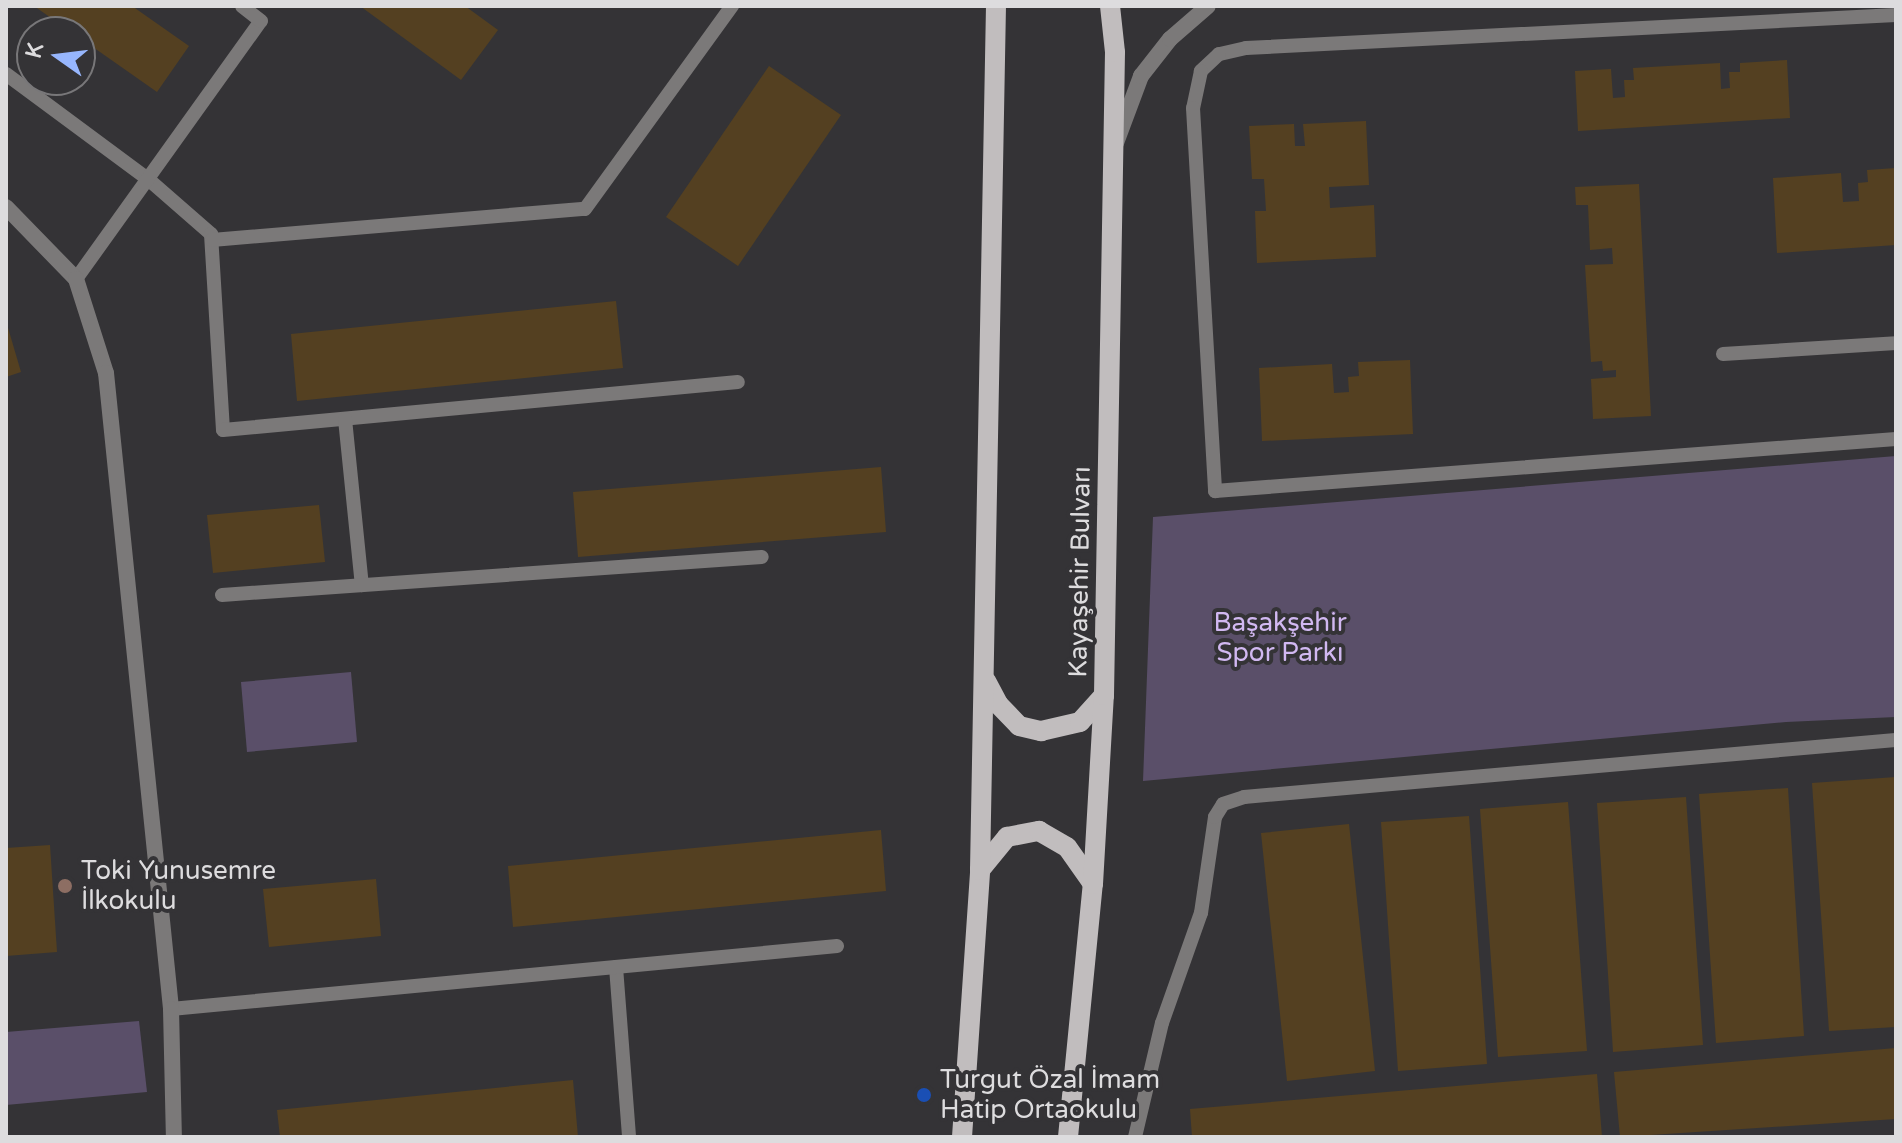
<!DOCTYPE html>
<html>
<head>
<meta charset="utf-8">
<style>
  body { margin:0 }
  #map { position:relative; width:1902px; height:1143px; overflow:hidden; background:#343336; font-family:"Varela Round",sans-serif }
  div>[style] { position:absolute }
  .green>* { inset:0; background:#5a4f69 }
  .building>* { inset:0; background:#544021 }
  .service>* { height:14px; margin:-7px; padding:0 7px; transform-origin:7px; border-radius:7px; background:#7b7979 }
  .minor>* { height:16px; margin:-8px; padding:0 8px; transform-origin:8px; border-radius:8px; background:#7b7979 }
  .tertiary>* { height:16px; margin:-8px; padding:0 8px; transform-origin:8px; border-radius:8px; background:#7b7979 }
  .primary>* { height:20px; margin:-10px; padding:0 10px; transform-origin:10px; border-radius:10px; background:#c1bdbe }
  .dots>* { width:22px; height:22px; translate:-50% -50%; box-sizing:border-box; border:4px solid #343336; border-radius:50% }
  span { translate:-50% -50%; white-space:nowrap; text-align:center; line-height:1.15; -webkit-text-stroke:8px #343336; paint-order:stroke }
  .street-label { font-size:26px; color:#dddcde }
  .park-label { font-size:26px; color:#d1b8f1 }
  .poi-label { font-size:26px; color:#dddcde }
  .left { translate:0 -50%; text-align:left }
  .frame { position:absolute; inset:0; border:8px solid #dddcde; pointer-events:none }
  .north { position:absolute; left:16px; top:16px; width:80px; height:80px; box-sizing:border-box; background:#343336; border:2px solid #787779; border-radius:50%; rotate:284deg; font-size:22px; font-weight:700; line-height:32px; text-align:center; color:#dddcde }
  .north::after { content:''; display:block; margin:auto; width:28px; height:36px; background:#97b6fd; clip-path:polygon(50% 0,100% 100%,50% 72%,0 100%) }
</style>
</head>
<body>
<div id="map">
  <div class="green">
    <i style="clip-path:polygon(1896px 456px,1896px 717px,1786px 722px,1143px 781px,1153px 517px)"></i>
    <i style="clip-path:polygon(351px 672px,357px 742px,247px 752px,241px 682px)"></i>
    <i style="clip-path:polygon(139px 1021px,147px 1092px,6px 1105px,6px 1032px)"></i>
  </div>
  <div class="building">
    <i style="clip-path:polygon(34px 6px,132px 6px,189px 46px,157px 92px,80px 38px,80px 32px,71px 32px)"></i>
    <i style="clip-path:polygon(360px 6px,465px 6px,498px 30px,461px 80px)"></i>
    <i style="clip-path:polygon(1787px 60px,1790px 118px,1578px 131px,1575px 71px,1611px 69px,1613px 98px,1625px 97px,1624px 80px,1634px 80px,1633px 68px,1720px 63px,1721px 89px,1730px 88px,1729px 72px,1740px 72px,1740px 63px)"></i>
    <i style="clip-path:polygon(769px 66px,841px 115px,738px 266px,666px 217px)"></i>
    <i style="clip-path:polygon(1366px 121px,1369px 185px,1329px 187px,1330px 208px,1374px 205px,1376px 257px,1257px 263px,1255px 211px,1266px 211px,1264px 179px,1252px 179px,1249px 126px,1294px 124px,1295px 146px,1305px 146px,1303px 124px)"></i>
    <i style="clip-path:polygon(1896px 168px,1896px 245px,1777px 253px,1773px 178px,1841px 173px,1843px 202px,1859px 201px,1858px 183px,1868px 182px,1867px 170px)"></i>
    <i style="clip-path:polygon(1639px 184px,1651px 416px,1593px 419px,1591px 379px,1616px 377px,1616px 370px,1603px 371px,1602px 361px,1591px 362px,1585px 265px,1613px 264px,1612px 248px,1590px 250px,1588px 205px,1576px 205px,1575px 187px)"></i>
    <i style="clip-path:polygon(616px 301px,623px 368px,297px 401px,291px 334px)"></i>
    <i style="clip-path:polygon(6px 321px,21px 372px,6px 377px)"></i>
    <i style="clip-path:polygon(1410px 360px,1413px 434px,1262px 441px,1259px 368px,1332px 364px,1334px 393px,1349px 392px,1348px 377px,1359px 376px,1358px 362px)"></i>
    <i style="clip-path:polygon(881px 467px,886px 532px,578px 557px,573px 492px)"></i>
    <i style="clip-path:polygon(319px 505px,325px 562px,213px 573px,207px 515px)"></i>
    <i style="clip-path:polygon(1896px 777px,1896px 1027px,1829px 1031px,1812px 783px)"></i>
    <i style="clip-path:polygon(1788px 788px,1804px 1036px,1716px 1043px,1699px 794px)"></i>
    <i style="clip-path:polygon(1686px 797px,1703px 1045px,1613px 1052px,1597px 803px)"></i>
    <i style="clip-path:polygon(1568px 802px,1587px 1051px,1498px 1057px,1480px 809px)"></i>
    <i style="clip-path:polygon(1469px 816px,1487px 1064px,1398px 1071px,1381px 822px)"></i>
    <i style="clip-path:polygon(1349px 824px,1375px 1071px,1287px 1081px,1261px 833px)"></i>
    <i style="clip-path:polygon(881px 830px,886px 891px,513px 927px,508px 866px)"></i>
    <i style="clip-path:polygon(50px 845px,57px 952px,6px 956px,6px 848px)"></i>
    <i style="clip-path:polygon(376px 879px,381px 936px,269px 947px,263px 889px)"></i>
    <i style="clip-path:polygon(1896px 1048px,1896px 1119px,1620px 1137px,1614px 1072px)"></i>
    <i style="clip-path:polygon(1597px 1074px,1602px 1137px,1192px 1137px,1190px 1109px)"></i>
    <i style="clip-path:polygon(573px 1080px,578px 1137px,280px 1137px,277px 1110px)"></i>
  </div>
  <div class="service">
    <i style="left:1896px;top:15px;width:651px;rotate:177.09deg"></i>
    <i style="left:1246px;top:48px;width:28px;rotate:167deg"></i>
    <i style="left:1219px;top:54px;width:25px;rotate:137deg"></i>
    <i style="left:1201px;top:71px;width:38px;rotate:102deg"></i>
    <i style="left:1193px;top:108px;width:384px;rotate:86.7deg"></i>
    <i style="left:1215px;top:491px;width:683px;rotate:-4.37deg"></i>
    <i style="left:6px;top:74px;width:177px;rotate:36.5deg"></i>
    <i style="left:148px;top:179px;width:84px;rotate:41.1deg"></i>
    <i style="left:211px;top:234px;width:196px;rotate:86.5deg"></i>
    <i style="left:223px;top:430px;width:517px;rotate:-5.32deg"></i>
    <i style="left:212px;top:240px;width:374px;rotate:-4.8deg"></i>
    <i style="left:585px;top:209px;width:251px;rotate:-54.1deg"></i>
    <i style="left:76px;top:279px;width:317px;rotate:-54.4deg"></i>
    <i style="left:261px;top:21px;width:24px;rotate:-142deg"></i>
    <i style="left:1723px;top:354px;width:173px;rotate:-3.6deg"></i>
    <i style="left:345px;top:419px;width:167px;rotate:84.2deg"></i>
    <i style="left:222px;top:595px;width:541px;rotate:-4.03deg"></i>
    <i style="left:616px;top:967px;width:170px;rotate:85.6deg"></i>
    <i style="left:171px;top:1009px;width:669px;rotate:-5.4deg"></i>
    <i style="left:1135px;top:1137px;width:117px;rotate:-76.7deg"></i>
    <i style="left:1162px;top:1023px;width:117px;rotate:-70.5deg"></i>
    <i style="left:1201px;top:913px;width:97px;rotate:-81.7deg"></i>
    <i style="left:1215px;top:817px;width:15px;rotate:-58deg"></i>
    <i style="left:1223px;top:804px;width:22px;rotate:-18deg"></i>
    <i style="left:1244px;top:797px;width:654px;rotate:-5deg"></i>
  </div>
  <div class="minor">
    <i style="left:6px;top:207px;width:100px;rotate:45.8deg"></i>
    <i style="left:76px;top:279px;width:99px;rotate:72.3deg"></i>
    <i style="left:106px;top:373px;width:639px;rotate:84.16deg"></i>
    <i style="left:171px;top:1009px;width:128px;rotate:88.7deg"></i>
  </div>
  <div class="tertiary">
    <i style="left:1116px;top:143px;width:72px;rotate:-69.5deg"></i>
    <i style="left:1141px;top:76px;width:47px;rotate:-51.9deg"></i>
    <i style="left:1170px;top:39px;width:50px;rotate:-41deg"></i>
  </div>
  <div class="primary">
    <i style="left:986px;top:681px;width:26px;rotate:62deg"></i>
    <i style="left:998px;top:704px;width:30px;rotate:46deg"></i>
    <i style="left:1019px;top:726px;width:23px;rotate:13deg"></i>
    <i style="left:1041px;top:731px;width:40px;rotate:-13deg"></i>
    <i style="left:1080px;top:722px;width:36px;rotate:-48deg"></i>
    <i style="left:980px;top:870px;width:43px;rotate:-50.7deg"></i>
    <i style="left:1007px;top:837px;width:33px;rotate:-11deg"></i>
    <i style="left:1039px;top:831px;width:32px;rotate:30deg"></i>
    <i style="left:1067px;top:847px;width:45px;rotate:54.9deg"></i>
    <i style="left:962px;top:1137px;width:268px;rotate:-86.1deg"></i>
    <i style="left:980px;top:870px;width:864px;rotate:-88.94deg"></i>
    <i style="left:1068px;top:1137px;width:254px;rotate:-84.4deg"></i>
    <i style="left:1093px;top:884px;width:189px;rotate:-86.7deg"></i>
    <i style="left:1104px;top:695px;width:643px;rotate:-89.02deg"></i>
    <i style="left:1115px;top:52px;width:46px;rotate:-96.2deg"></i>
  </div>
  <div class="dots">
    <i style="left:65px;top:886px;background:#8d6e63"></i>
    <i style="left:924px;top:1095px;background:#1a4fb4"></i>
  </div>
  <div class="street-label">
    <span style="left:1080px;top:572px;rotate:-89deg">Kayaşehir Bulvarı</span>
  </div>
  <div class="park-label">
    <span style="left:1280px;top:638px">Başakşehir<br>Spor Parkı</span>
  </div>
  <div class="poi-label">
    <span class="left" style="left:81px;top:886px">Toki Yunusemre<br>İlkokulu</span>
    <span class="left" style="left:940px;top:1095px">Turgut Özal İmam<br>Hatip Ortaokulu</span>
  </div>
  <div class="frame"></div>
  <div class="north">K</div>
</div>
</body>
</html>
